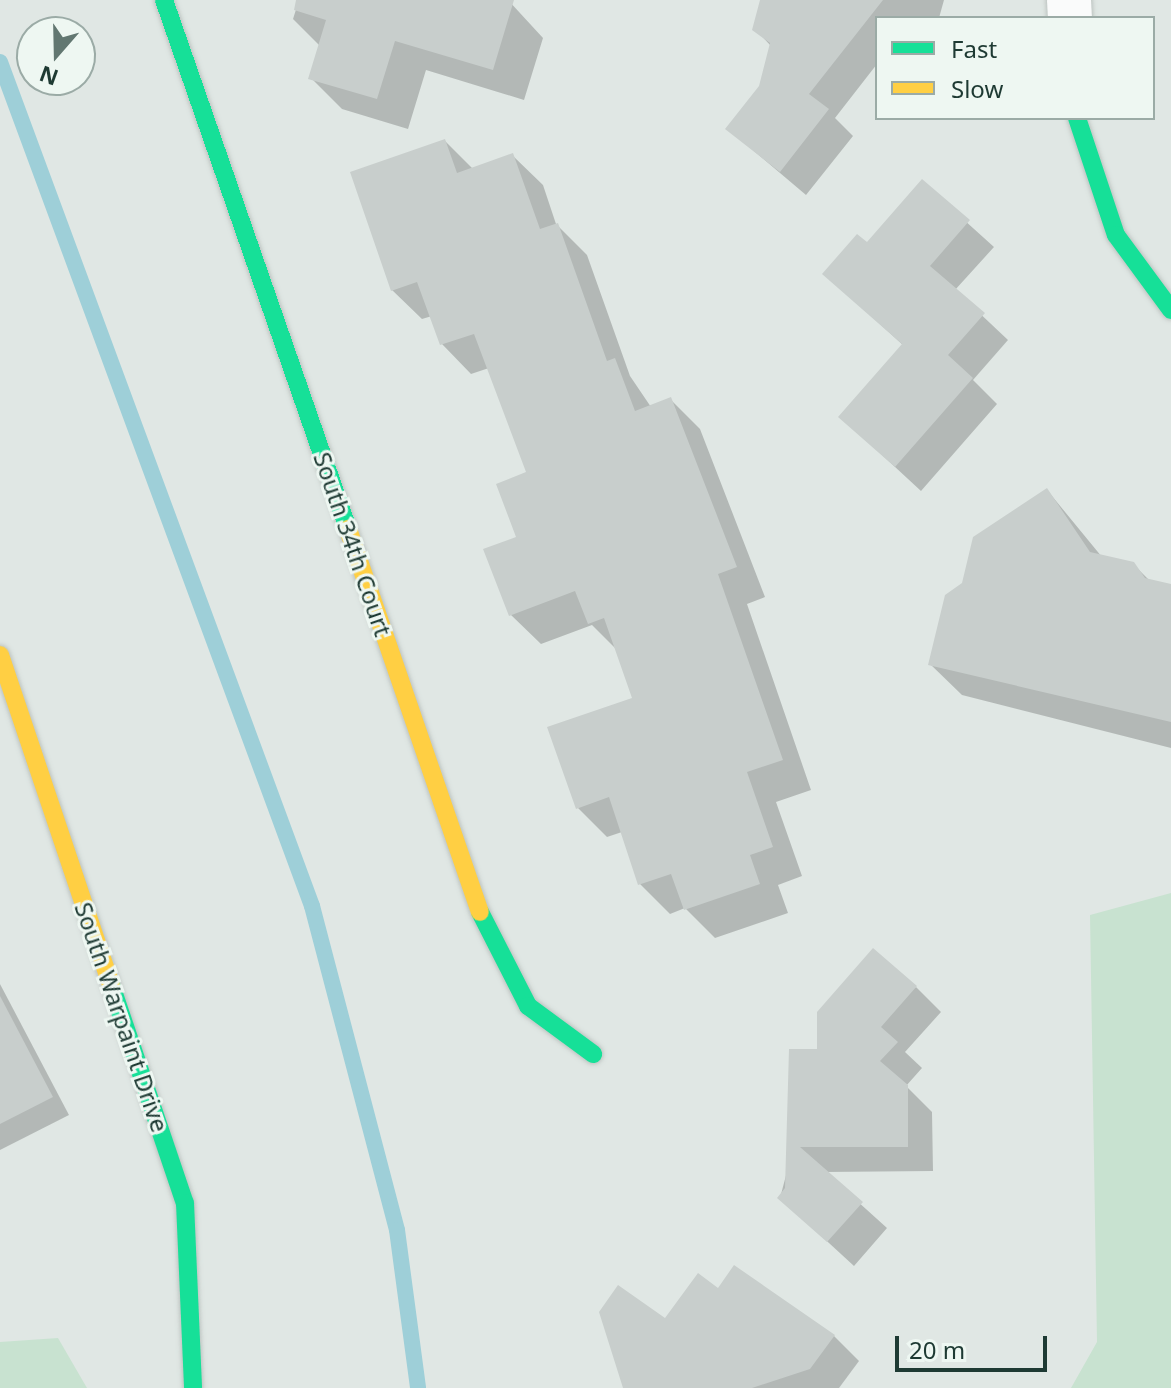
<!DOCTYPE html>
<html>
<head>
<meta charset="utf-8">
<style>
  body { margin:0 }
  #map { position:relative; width:1171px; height:1388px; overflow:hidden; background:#e0e7e4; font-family:"Noto Sans",sans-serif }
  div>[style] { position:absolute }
  .green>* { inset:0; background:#c8e2d0 }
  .shadow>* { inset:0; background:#0003 }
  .stream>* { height:16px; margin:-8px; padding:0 8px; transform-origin:8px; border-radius:8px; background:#9ecfd8 }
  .building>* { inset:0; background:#c8cecc }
  .roads { filter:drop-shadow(0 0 2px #bdc4c1) drop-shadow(0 0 2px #bdc4c1) }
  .street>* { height:44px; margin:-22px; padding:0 22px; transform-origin:22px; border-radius:22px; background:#fafbfb }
  .fast>* { height:18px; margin:-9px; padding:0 9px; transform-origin:9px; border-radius:9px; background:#16e098 }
  .slow>* { height:18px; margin:-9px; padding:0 9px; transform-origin:9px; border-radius:9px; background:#ffcf43 }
  span { translate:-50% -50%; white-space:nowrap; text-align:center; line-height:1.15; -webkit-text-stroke:6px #eef7f2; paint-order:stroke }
  .street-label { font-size:24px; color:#1e3a33 }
  .legend { position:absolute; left:875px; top:16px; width:280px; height:104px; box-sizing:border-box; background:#eef7f2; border:2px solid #9baba6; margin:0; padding:10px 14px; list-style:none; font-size:24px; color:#1e3a33 }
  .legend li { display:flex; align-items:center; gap:16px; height:40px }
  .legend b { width:40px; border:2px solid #9baba6 }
  .north { position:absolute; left:16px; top:16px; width:80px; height:80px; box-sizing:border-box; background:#eef7f2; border:2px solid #9baba6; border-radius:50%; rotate:200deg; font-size:22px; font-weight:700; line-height:32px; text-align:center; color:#1e3a33 }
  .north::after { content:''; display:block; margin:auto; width:28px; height:36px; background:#627771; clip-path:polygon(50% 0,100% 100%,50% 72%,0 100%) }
  .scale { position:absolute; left:895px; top:1336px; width:152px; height:36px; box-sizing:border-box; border:4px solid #1e3a33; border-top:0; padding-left:10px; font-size:24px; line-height:28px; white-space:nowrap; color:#1e3a33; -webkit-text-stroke:6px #eef7f2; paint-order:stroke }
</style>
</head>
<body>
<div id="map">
  <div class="green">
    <i style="clip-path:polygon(1171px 893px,1171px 1388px,1071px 1388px,1097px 1342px,1090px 915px)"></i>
    <i style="clip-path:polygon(58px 1338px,87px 1388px,0 1388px,0 1342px)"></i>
  </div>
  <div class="shadow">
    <i style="clip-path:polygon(299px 0,508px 0,543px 38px,524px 100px,426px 70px,408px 129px,342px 109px,311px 78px,320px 46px,293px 19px)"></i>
    <i style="clip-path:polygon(769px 0,944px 0,939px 18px,877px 18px,877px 64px,835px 118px,853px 136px,806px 195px,728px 129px,761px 87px,771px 46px,755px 29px)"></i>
    <i style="clip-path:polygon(445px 141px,473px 169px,513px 156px,543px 185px,556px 224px,587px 255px,630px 376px,651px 407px,671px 400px,700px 429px,765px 597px,747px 604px,811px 790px,776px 802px,802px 876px,778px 885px,788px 913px,715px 938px,685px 908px,670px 914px,640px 884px,622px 832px,607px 837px,578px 808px,635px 699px,618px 651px,592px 625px,541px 644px,511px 615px,529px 473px,489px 368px,471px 374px,442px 344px,432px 316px,422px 319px,392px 290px)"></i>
    <i style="clip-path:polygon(922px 182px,994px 247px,955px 290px,1008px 340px,973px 380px,997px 404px,921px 491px,841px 417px,904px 346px,824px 273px,867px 245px)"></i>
    <i style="clip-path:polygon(1047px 490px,1102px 557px,1133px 564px,1150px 581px,1171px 586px,1171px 748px,962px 695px,930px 664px,964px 584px)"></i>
    <i style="clip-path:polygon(0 984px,69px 1115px,0 1150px)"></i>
    <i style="clip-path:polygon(916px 987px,941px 1012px,905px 1052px,922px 1068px,906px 1086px,932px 1112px,933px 1171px,825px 1172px,887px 1228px,854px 1266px,780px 1198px,819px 1051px)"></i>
    <i style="clip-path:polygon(719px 1291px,834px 1336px,859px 1361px,839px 1388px,625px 1388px,666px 1321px)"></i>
  </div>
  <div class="stream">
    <i style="left:0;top:62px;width:900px;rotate:69.71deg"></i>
    <i style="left:312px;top:906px;width:335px;rotate:75.3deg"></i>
    <i style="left:397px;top:1230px;width:159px;rotate:82.4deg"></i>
  </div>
  <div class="building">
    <i style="clip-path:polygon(296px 0,514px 0,493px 70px,395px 41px,377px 99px,308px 79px,326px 20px,294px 10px)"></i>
    <i style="clip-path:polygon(760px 0,883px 0,809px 94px,829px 109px,780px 172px,725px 129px,759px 86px,770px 43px,752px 30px)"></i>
    <i style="clip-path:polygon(445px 139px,457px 173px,513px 153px,540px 229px,558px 223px,607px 361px,615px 358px,635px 411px,671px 397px,737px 567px,718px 574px,783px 760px,747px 772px,773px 847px,750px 855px,760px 884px,684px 910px,671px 874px,638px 885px,609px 797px,576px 809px,547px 727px,632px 698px,604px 618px,588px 624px,575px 591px,509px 616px,483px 549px,516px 537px,496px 484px,526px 472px,474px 334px,440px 345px,417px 282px,391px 291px,350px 172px)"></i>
    <i style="clip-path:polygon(922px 179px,970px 220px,930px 266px,985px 313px,948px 355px,973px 378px,895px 467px,838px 417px,902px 344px,822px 274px,857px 234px,867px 242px)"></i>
    <i style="clip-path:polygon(1047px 488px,1090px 552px,1134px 562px,1145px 578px,1171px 584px,1171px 722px,928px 665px,945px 595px,962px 583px,973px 537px)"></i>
    <i style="clip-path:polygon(873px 948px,917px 986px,881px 1027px,898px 1042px,880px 1061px,908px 1085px,908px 1147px,800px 1147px,863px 1202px,827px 1242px,777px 1198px,785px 1188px,789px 1049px,817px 1049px,817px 1012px)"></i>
    <i style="clip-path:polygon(0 996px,53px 1097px,0 1124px)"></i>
    <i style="clip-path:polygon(734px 1265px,835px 1335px,810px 1369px,752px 1388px,623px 1388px,599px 1312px,618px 1285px,665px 1318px,698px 1273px,718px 1288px)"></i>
  </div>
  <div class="roads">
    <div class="street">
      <i style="left:1069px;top:0;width:18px;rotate:87deg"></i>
    </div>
    <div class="fast">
      <i style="left:164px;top:0;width:560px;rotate:70.82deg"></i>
      <i style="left:1077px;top:118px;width:123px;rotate:71.6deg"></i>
      <i style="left:1116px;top:235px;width:93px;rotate:53.7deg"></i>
      <i style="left:480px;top:912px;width:106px;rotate:62.9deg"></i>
      <i style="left:528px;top:1006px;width:81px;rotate:36.4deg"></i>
      <i style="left:111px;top:985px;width:230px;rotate:71.3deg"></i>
      <i style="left:185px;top:1203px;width:185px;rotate:87.5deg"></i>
    </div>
    <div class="slow">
      <i style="left:348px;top:529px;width:405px;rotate:71deg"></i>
      <i style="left:0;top:655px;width:348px;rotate:71.4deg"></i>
    </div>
  </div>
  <div class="street-label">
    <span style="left:353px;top:544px;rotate:71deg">South 34th Court</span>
    <span style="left:122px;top:1017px;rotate:71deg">South Warpaint Drive</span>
  </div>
  <ul class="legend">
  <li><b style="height:10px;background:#16e098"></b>Fast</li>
  <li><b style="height:10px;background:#ffcf43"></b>Slow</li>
  </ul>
  <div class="north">N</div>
  <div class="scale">20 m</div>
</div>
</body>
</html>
